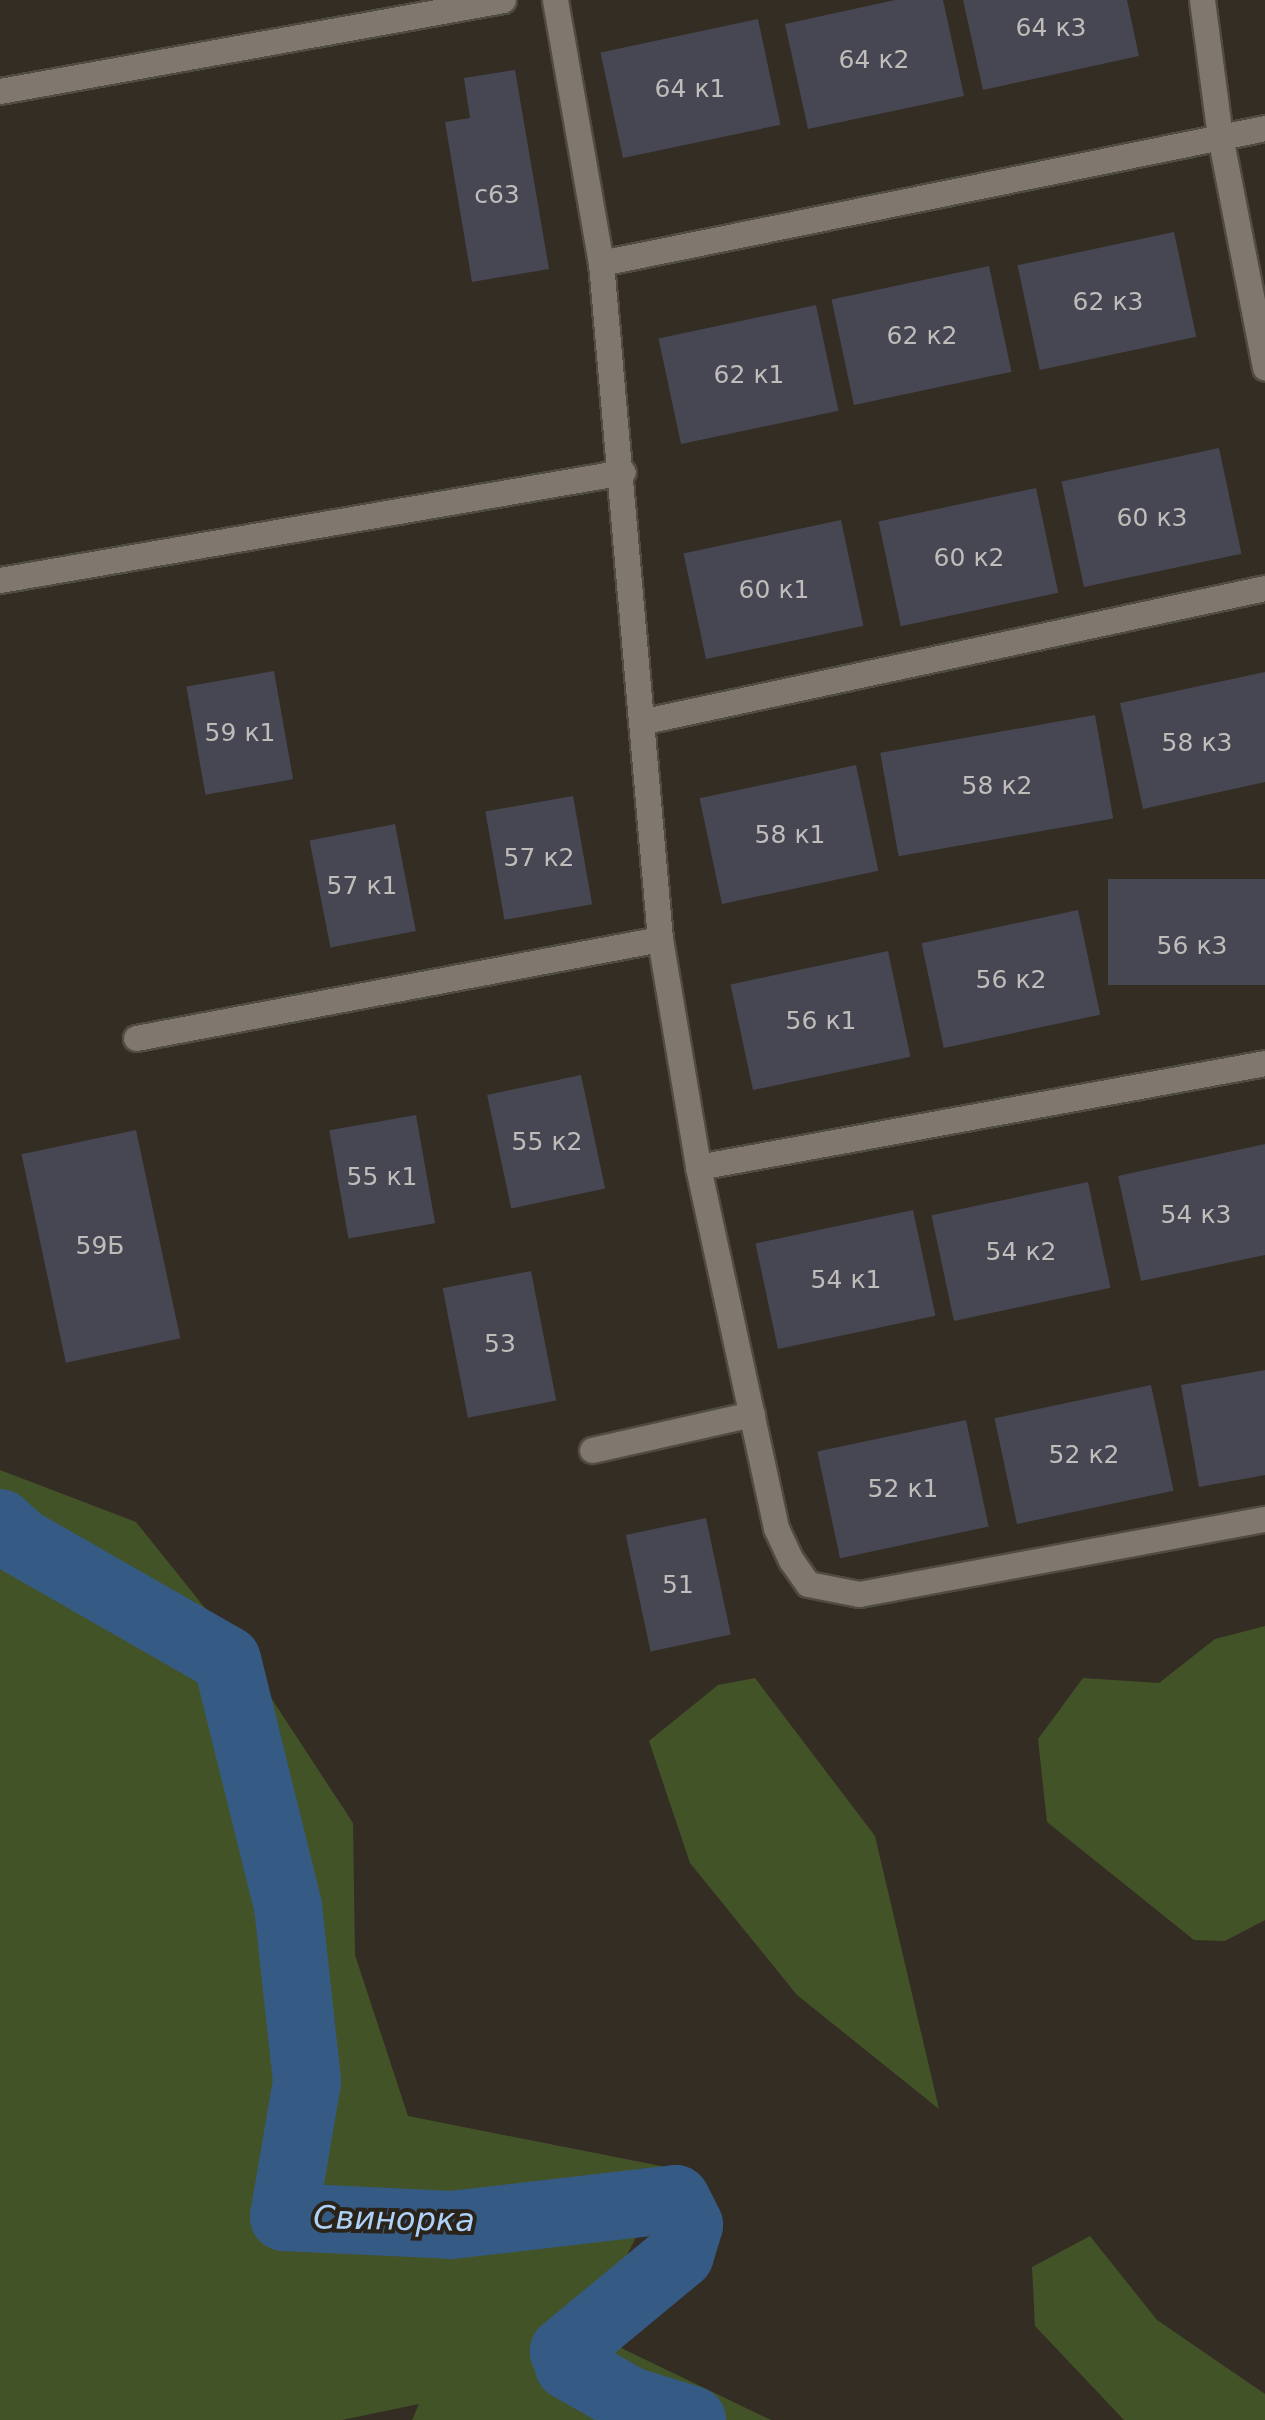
<!DOCTYPE html>
<html>
<head>
<meta charset="utf-8">
<style>
	body { margin:0 }
	#map { position:relative; width:1265px; height:2420px; overflow:hidden; background:#342d24; font-family:"DejaVu Sans",sans-serif }
	div>[style] { position:absolute }
	.green>* { inset:0; background:#435328 }
	.river>* { height:68px; margin:-34px; padding:0 34px; transform-origin:34px; border-radius:34px; background:#355b84 }
	.building>* { inset:0; background:#464752; transform-origin:0 0 }
	.roads { filter:drop-shadow(2px 0 #504b43) drop-shadow(-2px 0 #504b43) drop-shadow(0 2px #504b43) drop-shadow(0 -2px #504b43) }
	.street>* { height:25px; margin:-12.5px; padding:0 12.5px; transform-origin:12.5px; border-radius:12.5px; background:#80786e }
	span { translate:-50% -50%; white-space:nowrap; text-align:center; line-height:1.15; -webkit-text-stroke:8px #2a231a; paint-order:stroke }
	.number-label { font-size:25px; color:#bfbcba }
	.number-label span { -webkit-text-stroke-width:0 }
	.water-label { font-size:32px; color:#aed1f8; font-style:italic }
</style>
</head>
<body>
<div id="map">
	<div class="green">
		<div style="clip-path:polygon(0 1470px,136px 1522px,245px 1658px,353px 1823px,355px 1955px,408px 2116px,671px 2168px,588px 2332px,771px 2420px,412px 2420px,419px 2404px,342px 2420px,0 2420px)"></div>
		<div style="clip-path:polygon(1265px 1626px,1265px 1920px,1225px 1941px,1194px 1940px,1047px 1822px,1038px 1739px,1083px 1678px,1159px 1683px,1215px 1639px)"></div>
		<div style="clip-path:polygon(755px 1678px,875px 1836px,939px 2109px,797px 1995px,690px 1863px,649px 1741px,718px 1685px)"></div>
		<div style="clip-path:polygon(1090px 2236px,1157px 2320px,1265px 2394px,1265px 2420px,1124px 2420px,1035px 2326px,1032px 2267px)"></div>
	</div>
	<div class="river">
		<div style="left:0;top:1523px;width:28px;rotate:42deg"></div>
		<div style="left:21px;top:1542px;width:237px;rotate:29.8deg"></div>
		<div style="left:227px;top:1660px;width:253px;rotate:76.1deg"></div>
		<div style="left:288px;top:1906px;width:177px;rotate:83.8deg"></div>
		<div style="left:307px;top:2082px;width:137px;rotate:99.7deg"></div>
		<div style="left:284px;top:2217px;width:167px;rotate:2.7deg"></div>
		<div style="left:451px;top:2225px;width:226px;rotate:-6.6deg"></div>
		<div style="left:676px;top:2199px;width:29px;rotate:63deg"></div>
		<div style="left:689px;top:2225px;width:31px;rotate:107deg"></div>
		<div style="left:680px;top:2255px;width:151px;rotate:140.4deg"></div>
		<div style="left:564px;top:2351px;width:16px;rotate:72deg"></div>
		<div style="left:569px;top:2366px;width:70px;rotate:29.8deg"></div>
		<div style="left:630px;top:2401px;width:65px;rotate:17deg"></div>
	</div>
	<div class="building">
		<div style="clip-path:polygon(895px 0,943px 0,964px 96px,808px 129px,785px 24px)"></div>
		<div style="clip-path:polygon(963px 0,1127px 0,1139px 56px,983px 90px)"></div>
		<div style="left:758px;top:19px;width:108px;height:161px;rotate:78deg"></div>
		<div style="clip-path:polygon(515px 70px,549px 269px,472px 282px,445px 122px,470px 118px,464px 78px)"></div>
		<div style="left:1174px;top:232px;width:107px;height:160px;rotate:78deg"></div>
		<div style="left:989px;top:266px;width:108px;height:161px;rotate:78deg"></div>
		<div style="left:816px;top:305px;width:108px;height:161px;rotate:78deg"></div>
		<div style="left:1219px;top:448px;width:108px;height:161px;rotate:78deg"></div>
		<div style="left:1036px;top:488px;width:107px;height:161px;rotate:78deg"></div>
		<div style="left:841px;top:520px;width:108px;height:161px;rotate:78deg"></div>
		<div style="left:274px;top:671px;width:110px;height:89px;rotate:80deg"></div>
		<div style="clip-path:polygon(1265px 672px,1265px 782px,1143px 809px,1120px 703px)"></div>
		<div style="left:1095px;top:715px;width:105px;height:218px;rotate:80deg"></div>
		<div style="left:856px;top:765px;width:108px;height:160px;rotate:78deg"></div>
		<div style="left:573px;top:796px;width:110px;height:89px;rotate:80deg"></div>
		<div style="left:395px;top:824px;width:109px;height:87px;rotate:79deg"></div>
		<div style="left:1265px;top:879px;width:106px;height:157px;rotate:90deg"></div>
		<div style="left:1078px;top:910px;width:107px;height:160px;rotate:78deg"></div>
		<div style="left:888px;top:951px;width:108px;height:161px;rotate:78deg"></div>
		<div style="left:581px;top:1075px;width:116px;height:96px;rotate:78deg"></div>
		<div style="left:416px;top:1115px;width:110px;height:88px;rotate:80deg"></div>
		<div style="left:136px;top:1130px;width:213px;height:117px;rotate:78deg"></div>
		<div style="clip-path:polygon(1265px 1144px,1265px 1255px,1141px 1281px,1118px 1176px)"></div>
		<div style="left:1088px;top:1182px;width:108px;height:160px;rotate:78deg"></div>
		<div style="left:913px;top:1210px;width:108px;height:161px;rotate:78deg"></div>
		<div style="left:531px;top:1271px;width:132px;height:90px;rotate:79deg"></div>
		<div style="clip-path:polygon(1265px 1370px,1265px 1475px,1199px 1487px,1181px 1385px)"></div>
		<div style="left:1151px;top:1385px;width:108px;height:160px;rotate:78deg"></div>
		<div style="left:966px;top:1420px;width:109px;height:152px;rotate:78deg"></div>
		<div style="left:706px;top:1518px;width:119px;height:82px;rotate:78deg"></div>
	</div>
	<div class="roads">
		<div class="street">
			<div style="left:555px;top:0;width:267px;rotate:80.1deg"></div>
			<div style="left:601px;top:263px;width:679px;rotate:85.01deg"></div>
			<div style="left:660px;top:939px;width:231px;rotate:80.5deg"></div>
			<div style="left:698px;top:1167px;width:369px;rotate:77.8deg"></div>
			<div style="left:776px;top:1528px;width:35px;rotate:65deg"></div>
			<div style="left:791px;top:1560px;width:29px;rotate:55deg"></div>
			<div style="left:808px;top:1584px;width:52px;rotate:11.1deg"></div>
			<div style="left:859px;top:1594px;width:413px;rotate:-10.5deg"></div>
			<div style="left:1202px;top:0;width:137px;rotate:82.5deg"></div>
			<div style="left:1220px;top:136px;width:236px;rotate:79deg"></div>
			<div style="left:0;top:91px;width:511px;rotate:-10.25deg"></div>
			<div style="left:601px;top:263px;width:678px;rotate:-11.49deg"></div>
			<div style="left:0;top:580px;width:632px;rotate:-9.83deg"></div>
			<div style="left:645px;top:721px;width:634px;rotate:-12.11deg"></div>
			<div style="left:136px;top:1038px;width:533px;rotate:-10.7deg"></div>
			<div style="left:698px;top:1167px;width:576px;rotate:-10.39deg"></div>
			<div style="left:592px;top:1450px;width:164px;rotate:-12.7deg"></div>
		</div>
	</div>
	<div class="number-label">
		<span style="left:1051px;top:28px">64 к3</span>
		<span style="left:874px;top:60px">64 к2</span>
		<span style="left:690px;top:89px">64 к1</span>
		<span style="left:497px;top:195px">с63</span>
		<span style="left:1108px;top:302px">62 к3</span>
		<span style="left:922px;top:336px">62 к2</span>
		<span style="left:749px;top:375px">62 к1</span>
		<span style="left:1152px;top:518px">60 к3</span>
		<span style="left:969px;top:558px">60 к2</span>
		<span style="left:774px;top:590px">60 к1</span>
		<span style="left:240px;top:733px">59 к1</span>
		<span style="left:1197px;top:743px">58 к3</span>
		<span style="left:997px;top:786px">58 к2</span>
		<span style="left:790px;top:835px">58 к1</span>
		<span style="left:539px;top:858px">57 к2</span>
		<span style="left:362px;top:886px">57 к1</span>
		<span style="left:1192px;top:946px">56 к3</span>
		<span style="left:1011px;top:980px">56 к2</span>
		<span style="left:821px;top:1021px">56 к1</span>
		<span style="left:547px;top:1142px">55 к2</span>
		<span style="left:382px;top:1177px">55 к1</span>
		<span style="left:1196px;top:1215px">54 к3</span>
		<span style="left:100px;top:1246px">59Б</span>
		<span style="left:1021px;top:1252px">54 к2</span>
		<span style="left:846px;top:1280px">54 к1</span>
		<span style="left:500px;top:1344px">53</span>
		<span style="left:1084px;top:1455px">52 к2</span>
		<span style="left:903px;top:1489px">52 к1</span>
		<span style="left:678px;top:1585px">51</span>
	</div>
	<div class="water-label">
		<span style="left:394px;top:2219px;rotate:1deg">Свинорка</span>
	</div>
</div>
</body>
</html>
